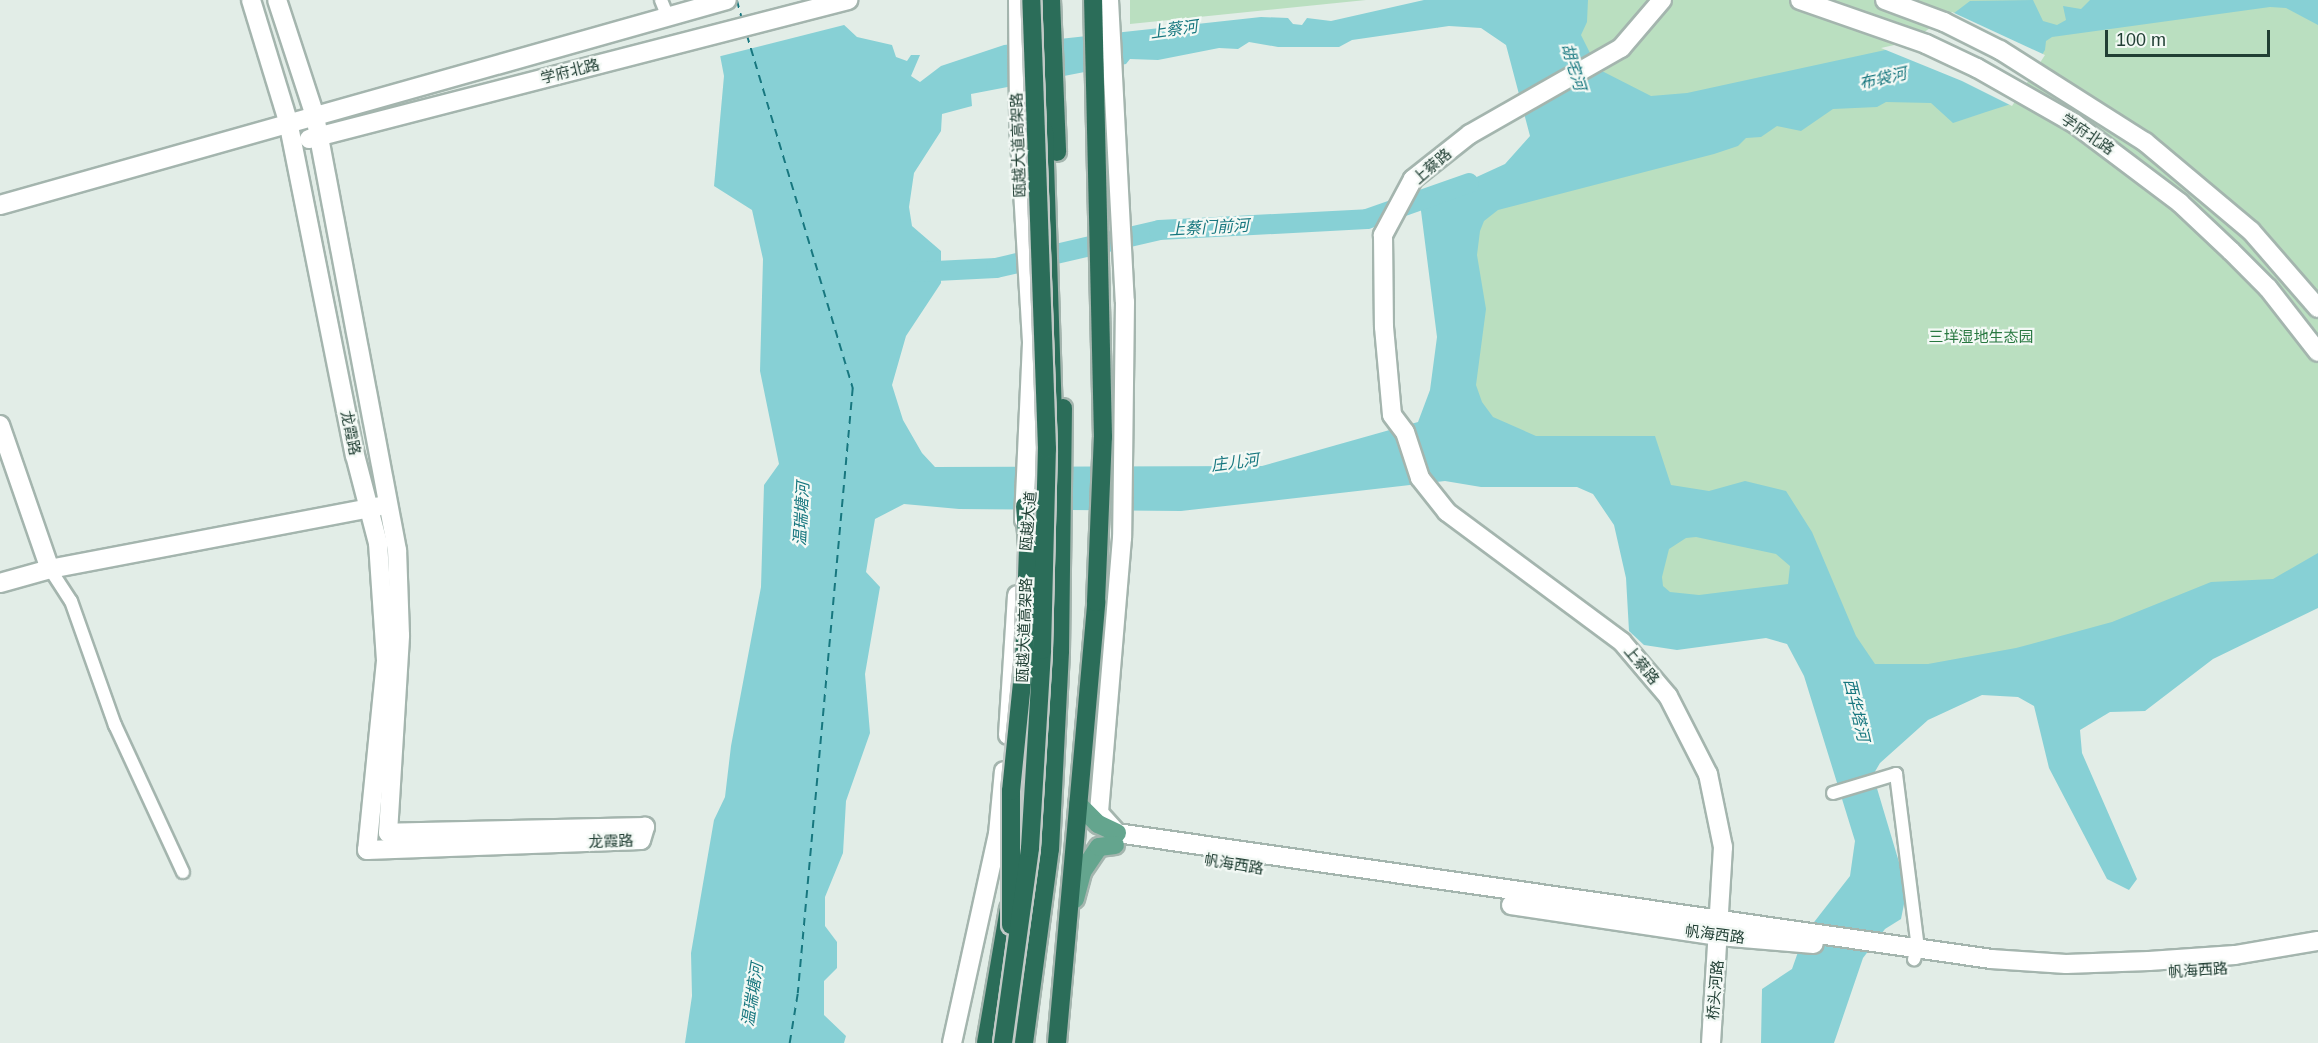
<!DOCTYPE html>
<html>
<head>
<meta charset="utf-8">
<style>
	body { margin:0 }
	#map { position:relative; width:2318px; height:1043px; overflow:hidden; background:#e2ede7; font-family:Helvetica,"Noto Sans SC",sans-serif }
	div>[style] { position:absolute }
	.green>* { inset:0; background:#badfc0 }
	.water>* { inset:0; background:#87d0d5 }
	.pier>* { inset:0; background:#e2ede7 }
	.river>* { height:20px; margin:-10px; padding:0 10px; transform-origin:10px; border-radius:10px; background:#87d0d5 }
	.ferry>* { height:1.5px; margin-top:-0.75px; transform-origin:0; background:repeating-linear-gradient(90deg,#17777f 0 8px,transparent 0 14px) }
	.roads { filter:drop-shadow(2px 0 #a4b5ae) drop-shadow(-2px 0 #a4b5ae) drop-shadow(0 2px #a4b5ae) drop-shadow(0 -2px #a4b5ae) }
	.street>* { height:12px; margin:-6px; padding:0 6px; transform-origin:6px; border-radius:6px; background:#fff }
	.secondary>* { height:18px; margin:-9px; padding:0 9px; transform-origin:9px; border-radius:9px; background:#fff }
	.primary>* { height:18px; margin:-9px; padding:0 9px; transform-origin:9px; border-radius:9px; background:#64a58e }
	.highway>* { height:18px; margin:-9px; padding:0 9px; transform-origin:9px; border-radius:9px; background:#2b6d59 }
	.bridges { filter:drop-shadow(2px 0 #c1c9c6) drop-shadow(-2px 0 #c1c9c6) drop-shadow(0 2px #c1c9c6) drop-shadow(0 -2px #c1c9c6) }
	.highway-bridge>* { height:18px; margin:-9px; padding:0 9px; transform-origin:9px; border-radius:9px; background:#2b6d59 }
	span { translate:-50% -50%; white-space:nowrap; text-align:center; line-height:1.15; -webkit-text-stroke:4.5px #f3f9f5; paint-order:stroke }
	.street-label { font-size:15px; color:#213f34 }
	.park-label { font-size:15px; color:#287840 }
	.water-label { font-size:16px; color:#17777f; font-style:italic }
	.scale { position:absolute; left:2105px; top:30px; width:165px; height:27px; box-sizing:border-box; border:3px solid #213f34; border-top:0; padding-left:8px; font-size:18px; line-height:21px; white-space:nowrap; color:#213f34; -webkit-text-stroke:4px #f3f9f5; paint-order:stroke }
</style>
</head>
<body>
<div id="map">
	<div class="green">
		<div style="clip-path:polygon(1130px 0,1366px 0,1130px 24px)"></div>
		<div style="clip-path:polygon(1433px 0,2318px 0,2318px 592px,1885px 711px,1808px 625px,1661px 614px,1605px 471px,1465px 468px,1438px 216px,1546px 171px,1536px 6px)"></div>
	</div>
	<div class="water">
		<div style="clip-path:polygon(evenodd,1424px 0,1588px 0,1587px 22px,1581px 35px,1598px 69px,1651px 96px,1687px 93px,1913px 44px,1970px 1px,2033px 0,2043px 21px,2057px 25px,2066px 20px,2063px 6px,2081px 9px,2090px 0,2318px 0,2318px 25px,2286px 8px,2270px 7px,2052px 37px,2046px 41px,2045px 50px,2011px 104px,1986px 112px,1953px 123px,1931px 103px,1886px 102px,1877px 107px,1833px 109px,1801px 131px,1777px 126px,1761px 137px,1746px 138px,1738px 146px,1714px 154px,1498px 210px,1484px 221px,1480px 231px,1477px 255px,1486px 309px,1476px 385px,1482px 402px,1493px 417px,1536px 436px,1655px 436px,1671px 485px,1709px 491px,1745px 481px,1786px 491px,1812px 532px,1856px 636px,1875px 664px,1928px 664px,2016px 648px,2112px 622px,2211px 582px,2273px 579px,2318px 553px,2318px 608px,2213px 659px,2145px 711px,2110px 712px,2080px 730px,2082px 753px,2137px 879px,2129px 890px,2107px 879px,2049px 768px,2034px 706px,2018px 697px,1982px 695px,1928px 720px,1880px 763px,1873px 775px,1907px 889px,1901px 919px,1885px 929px,1863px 958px,1834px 1043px,1761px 1043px,1762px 989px,1792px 969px,1804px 935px,1850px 876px,1855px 841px,1804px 676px,1787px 644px,1766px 638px,1677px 650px,1644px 645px,1629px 631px,1626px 578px,1614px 525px,1593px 494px,1577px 487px,1481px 487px,1445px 481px,1181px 511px,959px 509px,904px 504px,875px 519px,866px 572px,880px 587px,865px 674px,870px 733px,846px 801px,843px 853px,825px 897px,825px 926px,837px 942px,837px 968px,824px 981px,824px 1015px,846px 1036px,844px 1043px,685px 1043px,692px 996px,691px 953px,714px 820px,725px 797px,731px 746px,761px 587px,764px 485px,779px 464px,760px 371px,763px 259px,752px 210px,714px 186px,724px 76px,711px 8px,842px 23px,857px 37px,892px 45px,896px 57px,907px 61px,911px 55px,920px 55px,911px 76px,920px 82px,941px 66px,1004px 45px,1261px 17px,1288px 18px,1293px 24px,1302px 25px,1307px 18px,1331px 21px,1424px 0,1449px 26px,1481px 28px,1506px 45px,1530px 136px,1505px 164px,1420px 203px,1437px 337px,1430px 390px,1418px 422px,1262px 466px,935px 467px,922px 453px,903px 420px,892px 385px,906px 336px,941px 283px,941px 251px,912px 226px,909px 207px,914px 173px,941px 131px,942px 114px,972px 106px,971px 94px,1126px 64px,1130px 59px,1158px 60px,1219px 48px,1238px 49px,1249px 42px,1278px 47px,1339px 47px,1352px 40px,1449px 26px,1424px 0,1696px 537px,1776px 554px,1790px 566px,1788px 584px,1699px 595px,1670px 592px,1663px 586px,1662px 577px,1669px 549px,1686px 538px,1696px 537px)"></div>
	</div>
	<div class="pier">
		<div style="clip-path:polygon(709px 0,839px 0,848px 24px,717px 57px)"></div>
		<div style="clip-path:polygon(1952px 12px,2045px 55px,2012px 106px,1962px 81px,1881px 48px,1912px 41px)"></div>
	</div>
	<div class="river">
		<div style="left:916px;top:272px;width:80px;rotate:-2.9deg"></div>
		<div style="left:996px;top:268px;width:167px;rotate:-13.1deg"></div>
		<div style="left:1159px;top:230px;width:208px;rotate:-3deg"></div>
		<div style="left:1367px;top:219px;width:108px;rotate:-19.4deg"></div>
	</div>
	<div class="ferry">
		<div style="left:737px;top:0;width:20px;rotate:75deg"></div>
		<div style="left:747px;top:35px;width:369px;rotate:73.3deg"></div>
		<div style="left:853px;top:388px;width:608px;rotate:95.19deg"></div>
		<div style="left:798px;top:994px;width:50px;rotate:99.3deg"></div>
	</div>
	<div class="roads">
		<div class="street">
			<div style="left:661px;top:0;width:18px;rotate:68deg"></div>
			<div style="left:50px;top:569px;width:38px;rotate:57deg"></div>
			<div style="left:71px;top:601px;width:132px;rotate:70.5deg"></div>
			<div style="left:115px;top:725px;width:162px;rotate:65.2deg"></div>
			<div style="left:1833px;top:793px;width:66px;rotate:-16.8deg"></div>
			<div style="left:1896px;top:774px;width:174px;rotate:82.8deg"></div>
			<div style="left:1918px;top:947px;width:13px;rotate:108deg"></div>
		</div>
		<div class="secondary">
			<div style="left:251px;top:0;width:127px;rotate:73deg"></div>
			<div style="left:288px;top:121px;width:341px;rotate:78.7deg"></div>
			<div style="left:355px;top:455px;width:91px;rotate:75.4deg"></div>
			<div style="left:378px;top:543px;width:118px;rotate:86.1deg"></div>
			<div style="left:386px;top:661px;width:190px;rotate:95.7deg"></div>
			<div style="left:367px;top:850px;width:274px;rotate:-2.1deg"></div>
			<div style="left:641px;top:840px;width:14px;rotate:-73deg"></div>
			<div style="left:645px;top:827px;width:257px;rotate:178.7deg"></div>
			<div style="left:388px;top:833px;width:198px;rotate:-86.5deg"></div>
			<div style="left:400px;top:635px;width:85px;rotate:-92deg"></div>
			<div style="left:397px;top:550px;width:442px;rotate:-100.7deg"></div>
			<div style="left:315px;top:116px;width:122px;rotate:-108.1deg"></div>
			<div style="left:1018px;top:0;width:123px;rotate:89.5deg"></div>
			<div style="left:1019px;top:123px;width:220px;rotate:86.6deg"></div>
			<div style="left:1032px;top:343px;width:177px;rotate:92.6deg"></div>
			<div style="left:1109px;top:0;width:302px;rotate:87deg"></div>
			<div style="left:1125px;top:302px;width:236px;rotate:90.7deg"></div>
			<div style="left:1122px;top:538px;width:276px;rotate:94.8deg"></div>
			<div style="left:1099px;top:813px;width:27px;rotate:48deg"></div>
			<div style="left:1117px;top:833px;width:883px;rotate:8.2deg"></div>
			<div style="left:1991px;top:959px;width:75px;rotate:3.8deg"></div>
			<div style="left:2066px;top:964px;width:83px;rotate:-2.1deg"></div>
			<div style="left:2149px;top:961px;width:86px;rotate:-4deg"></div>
			<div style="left:2235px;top:955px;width:84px;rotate:-9.6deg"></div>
			<div style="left:1662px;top:0;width:63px;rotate:130.5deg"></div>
			<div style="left:1621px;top:48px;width:174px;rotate:150.3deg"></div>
			<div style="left:1470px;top:134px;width:73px;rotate:141.7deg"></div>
			<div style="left:1413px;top:179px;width:64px;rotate:118.2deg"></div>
			<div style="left:1383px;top:235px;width:92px;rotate:89.4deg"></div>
			<div style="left:1384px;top:327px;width:88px;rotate:84.8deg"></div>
			<div style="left:1392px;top:415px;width:21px;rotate:53deg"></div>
			<div style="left:1405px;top:432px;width:48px;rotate:71.9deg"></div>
			<div style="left:1420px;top:478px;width:43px;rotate:51.5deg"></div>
			<div style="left:1447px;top:512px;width:218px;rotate:36.6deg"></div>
			<div style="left:1622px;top:642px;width:71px;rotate:49.6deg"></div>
			<div style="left:1668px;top:696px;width:88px;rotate:62.9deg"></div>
			<div style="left:1708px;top:774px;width:75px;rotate:78.4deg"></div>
			<div style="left:1723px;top:847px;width:196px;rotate:93.5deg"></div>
			<div style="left:1800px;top:0;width:133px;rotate:19.2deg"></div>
			<div style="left:1926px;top:44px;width:56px;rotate:25.2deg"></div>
			<div style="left:1977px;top:68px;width:112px;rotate:29.6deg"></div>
			<div style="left:2074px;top:123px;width:133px;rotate:37deg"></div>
			<div style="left:2180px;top:203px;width:70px;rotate:43.3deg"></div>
			<div style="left:2231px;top:251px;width:52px;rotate:45deg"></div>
			<div style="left:2268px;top:288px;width:81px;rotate:52deg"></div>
			<div style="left:1885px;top:0;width:63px;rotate:20.4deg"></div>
			<div style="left:1944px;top:22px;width:63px;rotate:26.6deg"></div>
			<div style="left:2000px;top:50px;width:172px;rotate:32.4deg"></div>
			<div style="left:2145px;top:142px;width:138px;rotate:40deg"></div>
			<div style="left:2251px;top:231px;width:102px;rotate:49deg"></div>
			<div style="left:309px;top:139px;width:557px;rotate:-14.46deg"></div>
			<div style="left:0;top:205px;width:755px;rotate:-15.75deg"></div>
			<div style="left:0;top:425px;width:152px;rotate:70.9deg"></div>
			<div style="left:0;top:583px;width:52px;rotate:-15.6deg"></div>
			<div style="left:50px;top:569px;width:335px;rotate:-10.8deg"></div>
			<div style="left:1008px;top:735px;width:140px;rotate:-86.3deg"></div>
			<div style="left:1511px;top:905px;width:210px;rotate:8.5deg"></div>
			<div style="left:1719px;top:936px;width:95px;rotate:4.8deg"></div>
			<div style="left:952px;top:1043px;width:214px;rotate:-77.6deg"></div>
			<div style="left:998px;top:834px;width:63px;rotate:-84.6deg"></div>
		</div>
		<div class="primary">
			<div style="left:1078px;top:804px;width:28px;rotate:45deg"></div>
			<div style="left:1098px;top:824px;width:21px;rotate:25deg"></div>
			<div style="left:1075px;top:899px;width:28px;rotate:-75deg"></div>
			<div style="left:1082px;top:872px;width:30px;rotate:-56deg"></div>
			<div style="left:1099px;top:847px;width:16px;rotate:-7deg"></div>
		</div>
		<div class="highway">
			<div style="left:1051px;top:0;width:152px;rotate:87.7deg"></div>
			<div style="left:1044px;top:131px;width:293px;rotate:88.2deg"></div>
			<div style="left:1025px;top:506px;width:41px;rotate:85.8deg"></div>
			<div style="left:1017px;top:846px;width:81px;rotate:-83.6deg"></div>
			<div style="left:986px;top:1043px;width:136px;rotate:-80.3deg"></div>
			<div style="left:1024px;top:1043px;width:196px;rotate:-82.4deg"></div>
			<div style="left:1050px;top:849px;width:198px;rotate:-87.1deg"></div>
			<div style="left:1060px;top:651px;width:243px;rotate:-89.3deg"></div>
			<div style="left:1057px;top:1043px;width:443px;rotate:-84.9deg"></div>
			<div style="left:1096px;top:602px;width:165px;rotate:-87.6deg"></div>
			<div style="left:1103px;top:437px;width:437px;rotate:-91.3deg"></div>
		</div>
	</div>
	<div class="bridges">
		<div class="highway-bridge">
			<div style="left:1011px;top:925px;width:134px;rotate:-90deg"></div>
			<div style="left:1011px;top:791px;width:129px;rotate:-84.2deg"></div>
			<div style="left:1024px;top:663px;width:116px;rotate:-88deg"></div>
			<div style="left:1003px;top:1043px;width:197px;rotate:-82.1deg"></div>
			<div style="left:1030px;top:848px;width:198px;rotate:-86.5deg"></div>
			<div style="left:1042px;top:650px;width:201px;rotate:-88.6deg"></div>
			<div style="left:1047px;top:449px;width:449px;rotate:-92deg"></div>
		</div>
	</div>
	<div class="street-label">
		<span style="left:570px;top:71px;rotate:-14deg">学府北路</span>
		<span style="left:2088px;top:134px;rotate:34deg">学府北路</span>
		<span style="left:1018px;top:145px;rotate:-92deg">瓯越大道高架路</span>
		<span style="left:1432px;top:166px;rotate:-41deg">上蔡路</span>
		<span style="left:351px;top:433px;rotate:78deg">龙霞路</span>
		<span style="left:1028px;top:521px;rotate:-85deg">瓯越大道</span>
		<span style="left:1024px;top:630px;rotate:-88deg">瓯越大道高架路</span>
		<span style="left:1642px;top:665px;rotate:50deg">上蔡路</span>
		<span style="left:611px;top:841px;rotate:-2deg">龙霞路</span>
		<span style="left:1234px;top:864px;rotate:9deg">帆海西路</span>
		<span style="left:1715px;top:934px;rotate:7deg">帆海西路</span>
		<span style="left:2198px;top:970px;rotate:-4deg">帆海西路</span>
		<span style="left:1715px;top:990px;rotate:-85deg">桥头河路</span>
	</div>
	<div class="park-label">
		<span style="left:1981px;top:337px">三垟湿地生态园</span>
	</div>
	<div class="water-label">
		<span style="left:1174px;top:30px;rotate:-8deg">上蔡河</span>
		<span style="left:1573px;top:67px;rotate:73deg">胡宅河</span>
		<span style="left:1883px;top:79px;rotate:-13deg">布袋河</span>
		<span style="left:1209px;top:228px;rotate:-3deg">上蔡门前河</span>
		<span style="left:1235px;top:463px;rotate:-7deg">庄儿河</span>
		<span style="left:802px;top:514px;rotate:-87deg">温瑞塘河</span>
		<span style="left:1856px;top:710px;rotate:77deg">西华塔河</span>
		<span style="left:753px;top:995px;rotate:-81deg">温瑞塘河</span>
	</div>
	<div class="scale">100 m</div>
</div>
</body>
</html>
